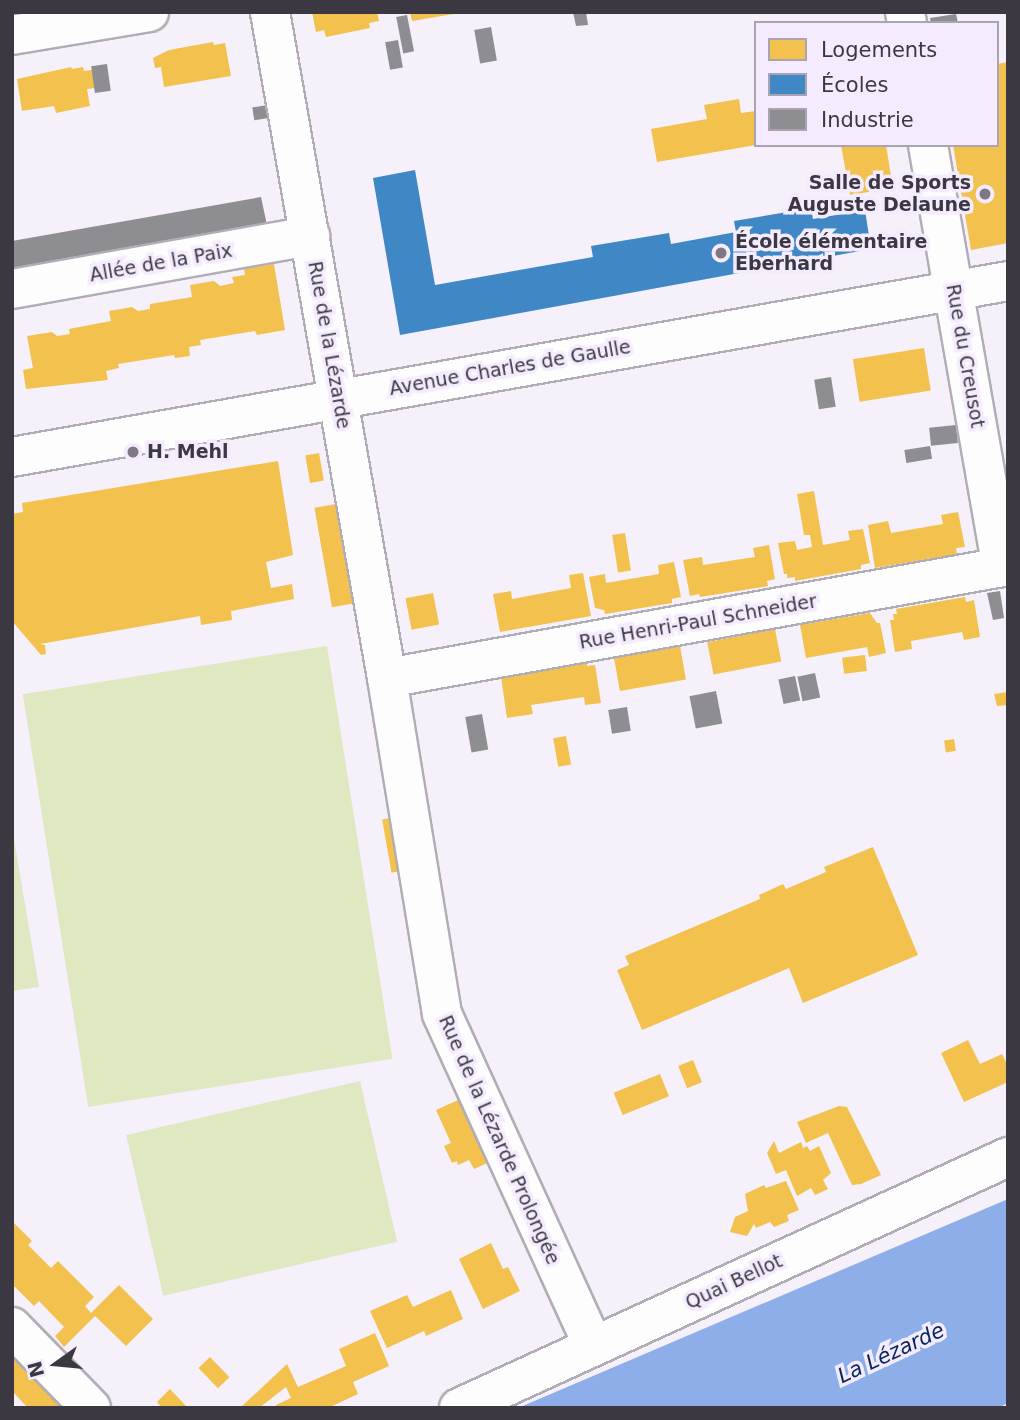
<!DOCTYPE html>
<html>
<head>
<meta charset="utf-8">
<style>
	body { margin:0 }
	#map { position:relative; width:1020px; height:1420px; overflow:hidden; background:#f5f0fa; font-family:"DejaVu Sans",sans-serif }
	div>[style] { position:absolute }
	.green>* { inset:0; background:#e0e8c2; transform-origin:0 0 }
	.water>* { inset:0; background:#8daee8 }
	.homes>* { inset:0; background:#f2c14e; transform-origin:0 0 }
	.schools>* { inset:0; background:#3f88c5 }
	.industry>* { inset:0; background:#8d8d92; transform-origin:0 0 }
	.roads { filter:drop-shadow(2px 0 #b1adb6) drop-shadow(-2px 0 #b1adb6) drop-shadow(0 2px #b1adb6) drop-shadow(0 -2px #b1adb6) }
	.minor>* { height:38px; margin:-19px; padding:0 19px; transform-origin:19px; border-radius:19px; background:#fefdfe }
	.dots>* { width:19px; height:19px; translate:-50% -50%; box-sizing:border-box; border:4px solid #f4ecfe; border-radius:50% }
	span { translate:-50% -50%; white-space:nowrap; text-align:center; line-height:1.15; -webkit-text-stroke:7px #f4ecfe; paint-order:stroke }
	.poi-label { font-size:19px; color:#3c3841; font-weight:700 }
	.right { translate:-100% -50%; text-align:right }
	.left { translate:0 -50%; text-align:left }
	.street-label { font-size:19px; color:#3c3841 }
	.water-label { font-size:21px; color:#082758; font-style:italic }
	.frame { position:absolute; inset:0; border:14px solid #3c3841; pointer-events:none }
	.legend { position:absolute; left:754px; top:21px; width:245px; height:126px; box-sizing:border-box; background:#f4ecfe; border:2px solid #aaa4b2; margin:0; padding:9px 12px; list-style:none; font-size:21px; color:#3c3841 }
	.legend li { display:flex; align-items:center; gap:14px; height:35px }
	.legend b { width:35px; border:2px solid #aaa4b2 }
	.north { position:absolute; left:21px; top:1329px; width:70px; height:70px; -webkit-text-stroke:5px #f4ecfe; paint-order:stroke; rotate:255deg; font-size:19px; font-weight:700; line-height:28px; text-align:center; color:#3c3841 }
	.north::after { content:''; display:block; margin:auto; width:24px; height:32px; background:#3c3841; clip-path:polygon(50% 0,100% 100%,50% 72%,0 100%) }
</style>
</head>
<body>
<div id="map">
	<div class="green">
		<div style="left:327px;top:646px;width:418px;height:308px;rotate:81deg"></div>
		<div style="clip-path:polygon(12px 827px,39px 987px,12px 991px)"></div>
		<div style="left:360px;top:1081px;width:165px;height:240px;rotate:77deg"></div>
	</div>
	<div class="water">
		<div style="clip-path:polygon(1008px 1199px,1008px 1403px,998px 1408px,518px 1408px)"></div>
	</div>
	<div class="homes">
		<div style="clip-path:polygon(312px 12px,377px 12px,379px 21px,369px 23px,370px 28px,326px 37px,324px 30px,316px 32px)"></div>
		<div style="clip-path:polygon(410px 12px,454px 12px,454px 14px,412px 21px)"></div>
		<div style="clip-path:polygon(213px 42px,214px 45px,225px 43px,231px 76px,164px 87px,161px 67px,155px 68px,153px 58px,169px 50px)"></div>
		<div style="clip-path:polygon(1008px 62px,1008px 243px,971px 250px,953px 145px,997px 145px,997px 64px)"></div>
		<div style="clip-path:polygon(71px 67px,72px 69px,83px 67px,84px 71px,92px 70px,95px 88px,87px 89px,90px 106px,56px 113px,54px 106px,22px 111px,17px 79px)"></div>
		<div style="clip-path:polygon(739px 99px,741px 113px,756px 111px,756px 145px,657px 162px,651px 129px,707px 119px,704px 105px)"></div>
		<div style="clip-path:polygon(841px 145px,886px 145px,893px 188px,850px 195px)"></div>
		<div style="clip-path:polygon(274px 264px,285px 330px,257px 335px,255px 331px,200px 340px,201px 345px,189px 347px,190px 356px,175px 358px,174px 355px,118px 364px,119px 368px,106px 371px,108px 380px,26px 389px,23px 370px,33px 368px,27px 336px,52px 332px,57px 336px,70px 334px,69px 329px,111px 321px,109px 311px,132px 307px,138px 311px,150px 309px,150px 304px,192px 297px,190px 285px,214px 281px,220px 286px,234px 283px,232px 277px,245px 275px,244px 269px)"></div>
		<div style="left:924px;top:348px;width:43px;height:72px;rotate:81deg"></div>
		<div style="left:319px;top:453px;width:28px;height:14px;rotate:80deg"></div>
		<div style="clip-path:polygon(278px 461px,293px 555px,266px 562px,271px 588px,292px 584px,294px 599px,231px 611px,232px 620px,201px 625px,200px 616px,40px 644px,45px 645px,46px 654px,41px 655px,12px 621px,12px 514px,23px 512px,22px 503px)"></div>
		<div style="clip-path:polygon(814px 491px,823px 545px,850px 540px,848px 531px,863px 529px,870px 563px,861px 565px,861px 569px,795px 581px,795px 577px,787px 578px,787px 574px,784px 574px,778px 543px,795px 541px,797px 550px,812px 547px,810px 535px,804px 535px,797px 494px)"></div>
		<div style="left:342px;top:503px;width:101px;height:28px;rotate:80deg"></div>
		<div style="clip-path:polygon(958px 512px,965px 547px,956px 548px,957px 554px,875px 568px,868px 525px,888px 521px,891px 533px,943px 524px,941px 515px)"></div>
		<div style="left:625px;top:533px;width:38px;height:13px;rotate:81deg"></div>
		<div style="clip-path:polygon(769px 545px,775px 579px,767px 581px,768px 586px,700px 597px,699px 594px,690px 596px,683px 560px,702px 557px,703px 565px,755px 557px,753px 548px)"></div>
		<div style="clip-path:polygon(674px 562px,681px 597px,672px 599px,672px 603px,605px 614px,604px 610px,595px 608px,589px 577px,605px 574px,606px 583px,659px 574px,658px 565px)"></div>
		<div style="clip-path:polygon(583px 573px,591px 616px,500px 632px,493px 594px,511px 591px,512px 599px,571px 588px,569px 575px)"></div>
		<div style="left:433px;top:593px;width:32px;height:28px;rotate:79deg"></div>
		<div style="clip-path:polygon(965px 597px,966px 602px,974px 600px,980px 637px,964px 640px,962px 632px,911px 641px,912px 649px,895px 652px,890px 620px,894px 620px,893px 614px,897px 614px,896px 609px)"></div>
		<div style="clip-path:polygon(870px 613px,877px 623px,880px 623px,886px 653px,869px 657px,867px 647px,806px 658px,800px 625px)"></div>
		<div style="left:775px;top:629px;width:33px;height:69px;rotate:79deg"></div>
		<div style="left:680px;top:646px;width:34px;height:67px;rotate:80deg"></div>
		<div style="left:865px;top:655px;width:16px;height:23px;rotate:83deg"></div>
		<div style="clip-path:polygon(587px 663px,587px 666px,595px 665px,601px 703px,585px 705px,584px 697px,531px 705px,533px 714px,507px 718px,501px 677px)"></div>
		<div style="clip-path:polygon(1008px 692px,1008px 705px,997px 706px,994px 694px)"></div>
		<div style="left:566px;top:736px;width:29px;height:13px;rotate:80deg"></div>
		<div style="left:954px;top:739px;width:12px;height:10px;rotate:81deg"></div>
		<div style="left:391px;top:818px;width:54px;height:9px;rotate:80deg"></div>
		<div style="clip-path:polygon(873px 847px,918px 955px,803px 1003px,789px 968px,642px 1030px,617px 970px,629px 965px,625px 956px,760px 899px,759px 895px,783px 884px,786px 889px,826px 872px,824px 867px)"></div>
		<div style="clip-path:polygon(968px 1040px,980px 1064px,1002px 1054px,1008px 1066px,1008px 1082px,964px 1102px,941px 1053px)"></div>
		<div style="left:693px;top:1060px;width:24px;height:16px;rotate:68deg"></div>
		<div style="left:660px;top:1074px;width:24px;height:50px;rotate:68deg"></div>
		<div style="clip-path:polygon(467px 1096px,496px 1159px,474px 1169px,469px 1160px,458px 1165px,457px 1161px,452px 1163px,444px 1146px,451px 1143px,436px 1110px)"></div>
		<div style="clip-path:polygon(839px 1106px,847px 1107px,881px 1175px,861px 1184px,852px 1185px,828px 1133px,806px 1143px,797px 1122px)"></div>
		<div style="clip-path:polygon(774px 1141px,779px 1153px,801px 1142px,803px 1148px,807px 1146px,810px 1151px,819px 1146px,831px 1173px,823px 1180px,828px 1189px,815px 1195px,811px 1188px,797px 1196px,786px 1170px,776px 1174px,767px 1153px)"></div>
		<div style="clip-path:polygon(786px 1181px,799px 1210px,787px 1215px,789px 1221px,774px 1227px,770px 1222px,756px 1228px,754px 1224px,747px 1236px,730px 1232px,735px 1217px,748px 1211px,745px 1194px,764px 1185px,766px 1188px)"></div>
		<div style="clip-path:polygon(12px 1221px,32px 1241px,28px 1245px,51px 1268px,58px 1261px,94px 1297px,85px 1306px,91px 1313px,119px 1285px,153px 1319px,126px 1346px,95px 1316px,64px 1347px,55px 1336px,64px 1327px,39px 1301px,34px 1306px,12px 1284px)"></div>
		<div style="clip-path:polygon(491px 1243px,503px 1269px,508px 1267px,520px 1291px,483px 1309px,459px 1259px)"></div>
		<div style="clip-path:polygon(451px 1290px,463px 1319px,426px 1336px,424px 1331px,387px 1348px,370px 1311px,407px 1295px,413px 1307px)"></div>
		<div style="clip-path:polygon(375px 1333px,389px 1366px,353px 1382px,358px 1394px,328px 1408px,276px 1408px,276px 1405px,291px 1398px,286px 1387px,259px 1408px,240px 1408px,287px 1364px,298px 1387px,346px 1366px,339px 1349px)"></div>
		<div style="clip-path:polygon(12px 1348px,76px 1408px,28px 1408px,12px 1391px)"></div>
		<div style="left:210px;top:1357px;width:28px;height:16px;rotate:46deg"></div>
		<div style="clip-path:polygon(170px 1389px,188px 1408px,162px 1408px,157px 1402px)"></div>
	</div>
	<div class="schools">
		<div style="clip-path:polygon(415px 170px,435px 285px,593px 257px,591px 246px,669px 233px,671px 244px,736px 232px,734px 221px,811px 208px,813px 219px,865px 210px,871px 249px,400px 335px,373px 178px)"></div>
	</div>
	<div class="industry">
		<div style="clip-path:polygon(573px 12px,586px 12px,588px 25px,576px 26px)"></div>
		<div style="clip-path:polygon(956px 14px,958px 23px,931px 23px,930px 18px)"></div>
		<div style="left:407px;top:15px;width:37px;height:11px;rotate:79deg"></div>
		<div style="left:491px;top:27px;width:34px;height:17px;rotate:80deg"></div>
		<div style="left:398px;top:40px;width:28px;height:13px;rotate:80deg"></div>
		<div style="left:107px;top:64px;width:27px;height:16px;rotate:82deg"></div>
		<div style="left:274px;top:104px;width:13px;height:22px;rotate:81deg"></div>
		<div style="clip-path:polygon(261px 197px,268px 230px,12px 271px,12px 241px)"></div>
		<div style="left:831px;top:377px;width:30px;height:17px;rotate:81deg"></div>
		<div style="left:956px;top:425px;width:18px;height:27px;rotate:84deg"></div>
		<div style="left:930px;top:446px;width:13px;height:26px;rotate:81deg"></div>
		<div style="clip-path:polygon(1000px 591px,1004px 618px,993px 620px,987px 593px)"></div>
		<div style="left:815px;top:673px;width:25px;height:18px;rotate:78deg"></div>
		<div style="left:795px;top:676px;width:25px;height:17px;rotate:78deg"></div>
		<div style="left:716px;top:691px;width:33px;height:27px;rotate:79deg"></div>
		<div style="left:627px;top:707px;width:24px;height:19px;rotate:81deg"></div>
		<div style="left:482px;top:714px;width:36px;height:17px;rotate:80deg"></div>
	</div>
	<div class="roads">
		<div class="minor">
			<div style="left:270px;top:12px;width:676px;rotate:80.04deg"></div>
			<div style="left:387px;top:678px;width:340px;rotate:80.7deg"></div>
			<div style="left:442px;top:1014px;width:365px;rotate:65.5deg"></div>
			<div style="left:905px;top:12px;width:11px;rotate:80deg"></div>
			<div style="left:12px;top:35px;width:139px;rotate:-9.5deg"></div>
			<div style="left:928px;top:145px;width:428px;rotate:80.1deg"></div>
			<div style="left:12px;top:289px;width:303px;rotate:-10.1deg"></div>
			<div style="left:12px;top:457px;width:1011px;rotate:-10.02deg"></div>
			<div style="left:387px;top:678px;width:631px;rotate:-10.22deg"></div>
			<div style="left:12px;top:1327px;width:113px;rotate:45.7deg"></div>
			<div style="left:459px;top:1408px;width:604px;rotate:-24.57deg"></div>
		</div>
	</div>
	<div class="dots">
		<div style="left:985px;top:194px;background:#7d7882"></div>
		<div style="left:721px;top:253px;background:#7d7882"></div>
		<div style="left:133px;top:452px;background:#7d7882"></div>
	</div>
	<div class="poi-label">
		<span class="right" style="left:971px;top:194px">Salle de Sports<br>Auguste Delaune</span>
		<span class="left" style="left:735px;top:253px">École élémentaire<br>Eberhard</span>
		<span class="left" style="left:147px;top:452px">H. Mehl</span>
	</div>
	<div class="street-label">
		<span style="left:161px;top:263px;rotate:-10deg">Allée de la Paix</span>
		<span style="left:329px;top:345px;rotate:80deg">Rue de la Lézarde</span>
		<span style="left:965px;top:356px;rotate:80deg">Rue du Creusot</span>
		<span style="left:510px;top:368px;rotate:-10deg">Avenue Charles de Gaulle</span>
		<span style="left:698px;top:622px;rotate:-10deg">Rue Henri-Paul Schneider</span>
		<span style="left:499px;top:1140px;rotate:66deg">Rue de la Lézarde Prolongée</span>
		<span style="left:734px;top:1282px;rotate:-25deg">Quai Bellot</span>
	</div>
	<div class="water-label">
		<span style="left:891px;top:1353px;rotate:-25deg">La Lézarde</span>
	</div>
	<div class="frame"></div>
	<ul class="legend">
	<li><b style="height:19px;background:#f2c14e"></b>Logements</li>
	<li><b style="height:19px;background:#3f88c5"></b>Écoles</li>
	<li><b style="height:19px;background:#8d8d92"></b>Industrie</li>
	</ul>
	<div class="north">N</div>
</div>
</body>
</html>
